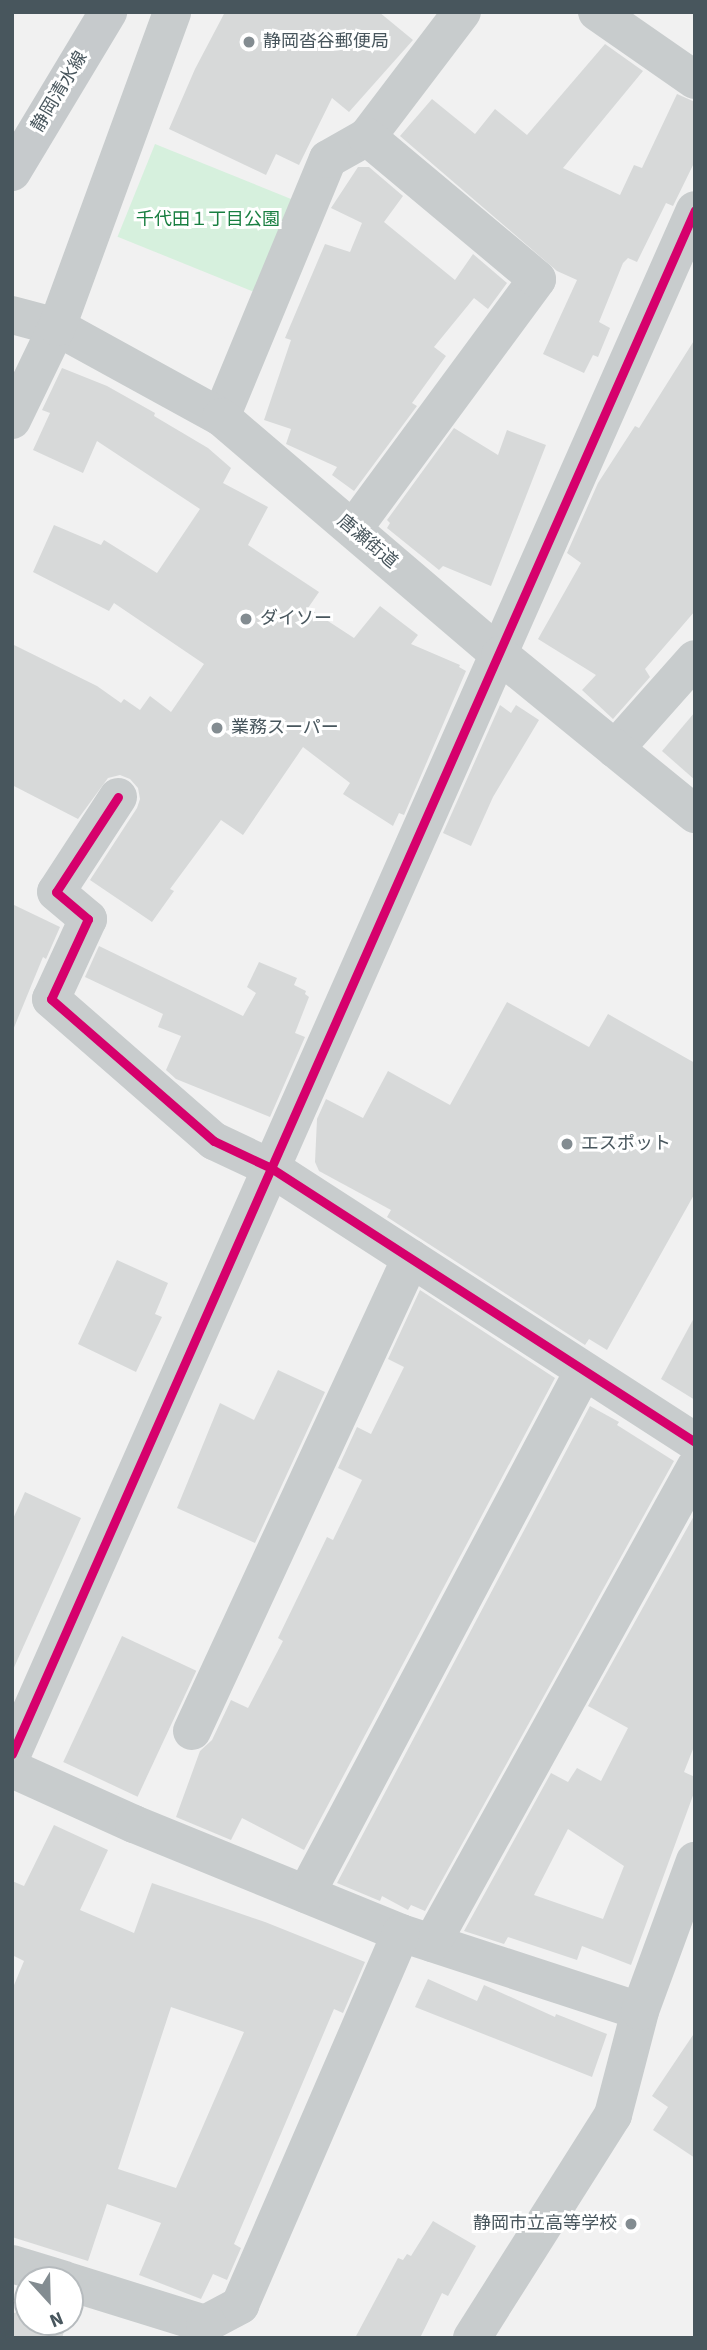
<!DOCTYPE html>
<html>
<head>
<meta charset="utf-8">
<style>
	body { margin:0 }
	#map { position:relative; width:707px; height:2350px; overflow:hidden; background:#f1f1f1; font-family:"Source Sans 3","Noto Sans JP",sans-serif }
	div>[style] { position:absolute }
	.green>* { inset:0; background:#d6f0dd; transform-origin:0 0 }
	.building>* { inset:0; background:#d7d9d9; transform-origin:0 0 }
	.minor>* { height:38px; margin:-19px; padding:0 19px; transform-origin:19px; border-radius:19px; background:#c8cccd }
	.tertiary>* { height:38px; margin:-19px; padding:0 19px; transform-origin:19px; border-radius:19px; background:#c8cccd }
	.primary>* { height:38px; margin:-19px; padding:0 19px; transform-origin:19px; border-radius:19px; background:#c6cacc }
	.cycleway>* { height:9px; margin:-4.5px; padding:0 4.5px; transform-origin:4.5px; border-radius:4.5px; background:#d6006c }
	.dots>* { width:19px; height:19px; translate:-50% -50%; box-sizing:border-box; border:4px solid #fff; border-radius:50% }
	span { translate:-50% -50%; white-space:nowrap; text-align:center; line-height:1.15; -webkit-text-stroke:6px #fff; paint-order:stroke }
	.poi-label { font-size:18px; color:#48565d }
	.left { translate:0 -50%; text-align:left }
	.right { translate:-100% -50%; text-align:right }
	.street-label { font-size:18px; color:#48565d }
	.park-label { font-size:18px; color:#197f41 }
	.frame { position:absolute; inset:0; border:14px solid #48565d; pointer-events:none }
	.north { position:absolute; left:14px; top:2266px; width:70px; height:70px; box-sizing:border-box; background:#fff; border:2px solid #b6bbbe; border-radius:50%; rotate:158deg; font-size:19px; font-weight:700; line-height:28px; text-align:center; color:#48565d }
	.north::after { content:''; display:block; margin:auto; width:24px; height:32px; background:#838c91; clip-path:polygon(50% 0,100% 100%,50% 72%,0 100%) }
</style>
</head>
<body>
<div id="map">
	<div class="green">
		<div style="left:155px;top:144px;width:156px;height:100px;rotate:22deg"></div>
	</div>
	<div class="building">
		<div style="clip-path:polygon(225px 12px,379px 12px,413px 40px,349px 112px,332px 98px,299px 165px,276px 154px,266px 175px,169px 129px,195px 69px)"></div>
		<div style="clip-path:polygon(605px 44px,643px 71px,563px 168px,620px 195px,634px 165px,642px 168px,677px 94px,695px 102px,695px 161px,673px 206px,666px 203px,637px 262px,628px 258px,623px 263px,599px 322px,610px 328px,598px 357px,593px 355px,584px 373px,543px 354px,577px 280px,557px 271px,400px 136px,432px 99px,475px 134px,495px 109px,527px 135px)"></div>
		<div style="clip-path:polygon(358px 167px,369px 167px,403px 196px,384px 222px,455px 280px,473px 254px,507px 283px,488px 309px,474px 298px,434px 347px,446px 356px,412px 403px,417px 406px,354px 491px,332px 475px,337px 467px,286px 444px,291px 429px,264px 420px,291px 340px,285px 338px,325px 244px,350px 252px,362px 223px,331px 208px)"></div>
		<div style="clip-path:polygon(695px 339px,695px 611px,645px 669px,650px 677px,613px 719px,582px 690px,596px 675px,538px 639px,581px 563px,567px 553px,598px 483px,635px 426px,639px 428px)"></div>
		<div style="clip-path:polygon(62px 368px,107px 386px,155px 413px,154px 416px,208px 448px,231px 468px,223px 483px,268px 507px,248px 545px,319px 592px,308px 608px,354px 638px,380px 606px,418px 635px,411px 644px,460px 665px,459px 667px,466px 671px,404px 815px,399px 813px,393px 826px,343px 794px,350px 783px,303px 747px,243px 835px,221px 820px,170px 889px,174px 891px,152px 922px,90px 880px,137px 808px,140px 799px,138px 788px,130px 779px,120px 775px,108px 778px,78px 819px,12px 785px,12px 644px,97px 686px,121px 703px,124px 699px,140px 710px,150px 696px,171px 712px,204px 664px,114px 603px,109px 611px,33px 572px,54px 525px,101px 545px,104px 540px,157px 573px,200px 509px,97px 441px,83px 473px,33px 450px,50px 413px,42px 410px)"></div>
		<div style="clip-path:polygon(454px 428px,498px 455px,507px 430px,546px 445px,491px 586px,443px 566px,439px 570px,387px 528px,390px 523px,387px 520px)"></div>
		<div style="clip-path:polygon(500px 705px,511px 713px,516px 705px,539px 720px,493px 797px,471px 846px,443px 833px)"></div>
		<div style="clip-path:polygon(695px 712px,695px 780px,662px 751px)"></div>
		<div style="clip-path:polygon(12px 904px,60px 927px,46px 959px,43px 957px,13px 1030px)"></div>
		<div style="clip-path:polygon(99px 946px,243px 1016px,256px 993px,247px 987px,259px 962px,297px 978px,294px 985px,306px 991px,305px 994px,309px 997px,295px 1033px,305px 1037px,270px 1117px,176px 1079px,166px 1070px,181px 1036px,158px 1027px,163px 1014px,85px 977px)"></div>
		<div style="clip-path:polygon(507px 1002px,589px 1047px,608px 1014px,695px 1063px,695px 1193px,607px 1350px,589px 1339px,585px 1345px,387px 1217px,391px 1210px,319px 1171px,315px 1162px,317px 1119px,326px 1099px,363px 1118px,388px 1071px,450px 1105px)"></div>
		<div style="clip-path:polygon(117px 1260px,168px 1283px,155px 1314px,162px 1317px,136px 1372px,78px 1344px)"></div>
		<div style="clip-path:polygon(420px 1290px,555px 1378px,304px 1850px,242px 1818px,231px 1840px,176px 1817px,200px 1751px,212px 1740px,231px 1700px,248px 1708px,283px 1641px,278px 1638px,327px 1537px,333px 1540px,362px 1480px,338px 1468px,357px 1427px,371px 1434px,404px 1367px,388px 1359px)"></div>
		<div style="clip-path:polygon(695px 1316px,695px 1400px,661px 1379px)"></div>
		<div style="clip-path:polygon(278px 1370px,325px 1392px,255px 1543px,177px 1508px,220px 1403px,254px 1420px)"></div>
		<div style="clip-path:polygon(590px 1406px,619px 1422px,617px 1425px,674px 1461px,425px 1911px,411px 1905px,408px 1910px,382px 1896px,380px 1901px,337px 1883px)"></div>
		<div style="clip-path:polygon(25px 1492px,81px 1518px,12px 1672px,12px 1521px)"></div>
		<div style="clip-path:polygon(evenodd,695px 1514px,695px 1744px,684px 1772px,695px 1777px,695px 1790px,631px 1965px,582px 1946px,577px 1960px,508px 1937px,504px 1944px,464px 1931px,551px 1773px,568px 1782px,577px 1768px,601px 1781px,628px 1728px,588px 1706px,695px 1514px,568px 1829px,624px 1866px,603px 1919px,534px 1895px,568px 1829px)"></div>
		<div style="left:122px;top:1636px;width:82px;height:139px;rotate:25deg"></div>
		<div style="clip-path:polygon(evenodd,54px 1825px,108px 1850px,80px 1910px,134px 1933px,152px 1883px,265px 1922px,365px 1962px,343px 2013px,334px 2009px,234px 2244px,241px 2248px,227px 2280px,213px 2274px,201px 2299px,139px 2275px,161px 2223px,107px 2204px,88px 2261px,12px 2237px,12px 1990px,24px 1961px,12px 1955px,12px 1881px,24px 1886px,54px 1825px,171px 2007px,244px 2032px,176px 2188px,118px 2169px,171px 2007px)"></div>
		<div style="clip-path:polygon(428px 1979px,477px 2001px,484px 1985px,555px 2017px,556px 2014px,607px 2034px,592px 2077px,415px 2007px)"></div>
		<div style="clip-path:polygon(695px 2032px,695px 2158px,653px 2130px,668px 2107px,652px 2096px)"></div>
		<div style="clip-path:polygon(433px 2221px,476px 2246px,448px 2296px,442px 2293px,420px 2338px,355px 2338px,398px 2258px,403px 2260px,407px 2254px,411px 2256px)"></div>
		<div style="clip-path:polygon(28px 2307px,28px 2322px,67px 2322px,62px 2338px,12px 2338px,12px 2314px)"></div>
	</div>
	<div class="minor">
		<div style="left:597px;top:12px;width:119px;rotate:34.8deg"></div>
		<div style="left:221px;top:417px;width:279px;rotate:-67.5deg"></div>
		<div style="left:328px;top:159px;width:45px;rotate:-29.4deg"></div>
		<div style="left:367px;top:137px;width:157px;rotate:-52.8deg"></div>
		<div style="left:353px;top:529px;width:310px;rotate:-53.6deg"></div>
		<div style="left:537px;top:279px;width:222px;rotate:-140.1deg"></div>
		<div style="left:615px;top:749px;width:120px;rotate:-48.4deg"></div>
		<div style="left:118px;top:797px;width:113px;rotate:123.1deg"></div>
		<div style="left:56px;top:892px;width:42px;rotate:40.2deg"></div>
		<div style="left:88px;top:919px;width:88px;rotate:114.8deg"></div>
		<div style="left:51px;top:999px;width:216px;rotate:41.1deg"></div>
		<div style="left:214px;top:1141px;width:63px;rotate:25.3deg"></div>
		<div style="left:271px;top:1168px;width:505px;rotate:32.87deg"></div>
		<div style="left:192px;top:1731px;width:521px;rotate:-65.16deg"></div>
		<div style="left:12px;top:1754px;width:1688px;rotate:-66.14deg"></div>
		<div style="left:12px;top:1769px;width:134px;rotate:24.3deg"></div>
		<div style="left:134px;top:1824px;width:288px;rotate:22.2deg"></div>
		<div style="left:401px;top:1933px;width:251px;rotate:18.1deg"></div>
		<div style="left:306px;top:1894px;width:591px;rotate:-62.05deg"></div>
		<div style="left:432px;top:1943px;width:543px;rotate:-61.03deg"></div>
		<div style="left:12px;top:2264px;width:55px;rotate:16.8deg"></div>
		<div style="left:70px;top:2282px;width:141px;rotate:17.3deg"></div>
		<div style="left:205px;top:2324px;width:40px;rotate:-28deg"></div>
		<div style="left:240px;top:2305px;width:405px;rotate:-66.6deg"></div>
		<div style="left:472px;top:2338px;width:264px;rotate:-57.7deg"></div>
		<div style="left:613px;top:2115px;width:107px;rotate:-75.4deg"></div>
		<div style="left:640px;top:2011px;width:160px;rotate:-69.9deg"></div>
	</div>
	<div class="tertiary">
		<div style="left:12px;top:315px;width:47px;rotate:14.9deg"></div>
		<div style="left:57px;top:327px;width:187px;rotate:28.8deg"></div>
		<div style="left:221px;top:417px;width:367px;rotate:40.5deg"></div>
		<div style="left:500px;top:655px;width:252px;rotate:39.2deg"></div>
		<div style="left:12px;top:420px;width:103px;rotate:-64.2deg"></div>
		<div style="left:57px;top:327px;width:335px;rotate:-69.9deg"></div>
	</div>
	<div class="primary">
		<div style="left:12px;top:172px;width:187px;rotate:-59deg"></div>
	</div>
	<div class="cycleway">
		<div style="left:118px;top:797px;width:113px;rotate:123.1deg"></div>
		<div style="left:56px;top:892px;width:42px;rotate:40.2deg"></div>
		<div style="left:88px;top:919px;width:88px;rotate:114.8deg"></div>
		<div style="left:51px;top:999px;width:216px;rotate:41.1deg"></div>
		<div style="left:214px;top:1141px;width:63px;rotate:25.3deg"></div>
		<div style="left:271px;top:1168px;width:505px;rotate:32.87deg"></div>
		<div style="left:12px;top:1754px;width:1688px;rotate:-66.14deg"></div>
	</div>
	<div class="dots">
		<div style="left:249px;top:42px;background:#838c91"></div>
		<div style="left:246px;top:619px;background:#838c91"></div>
		<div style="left:217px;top:728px;background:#838c91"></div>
		<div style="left:567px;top:1144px;background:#838c91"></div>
		<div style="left:631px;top:2224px;background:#838c91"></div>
	</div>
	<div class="poi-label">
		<span class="left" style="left:263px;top:42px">静岡沓谷郵便局</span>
		<span class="left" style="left:260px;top:619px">ダイソー</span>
		<span class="left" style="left:231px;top:728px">業務スーパー</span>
		<span class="left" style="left:581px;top:1144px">エスポット</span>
		<span class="right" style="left:617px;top:2224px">静岡市立高等学校</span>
	</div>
	<div class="street-label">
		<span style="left:60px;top:92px;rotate:-59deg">静岡清水線</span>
		<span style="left:367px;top:542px;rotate:40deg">唐瀬街道</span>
	</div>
	<div class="park-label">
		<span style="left:208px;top:220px">千代田１丁目公園</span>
	</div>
	<div class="frame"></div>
	<div class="north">N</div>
</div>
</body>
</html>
